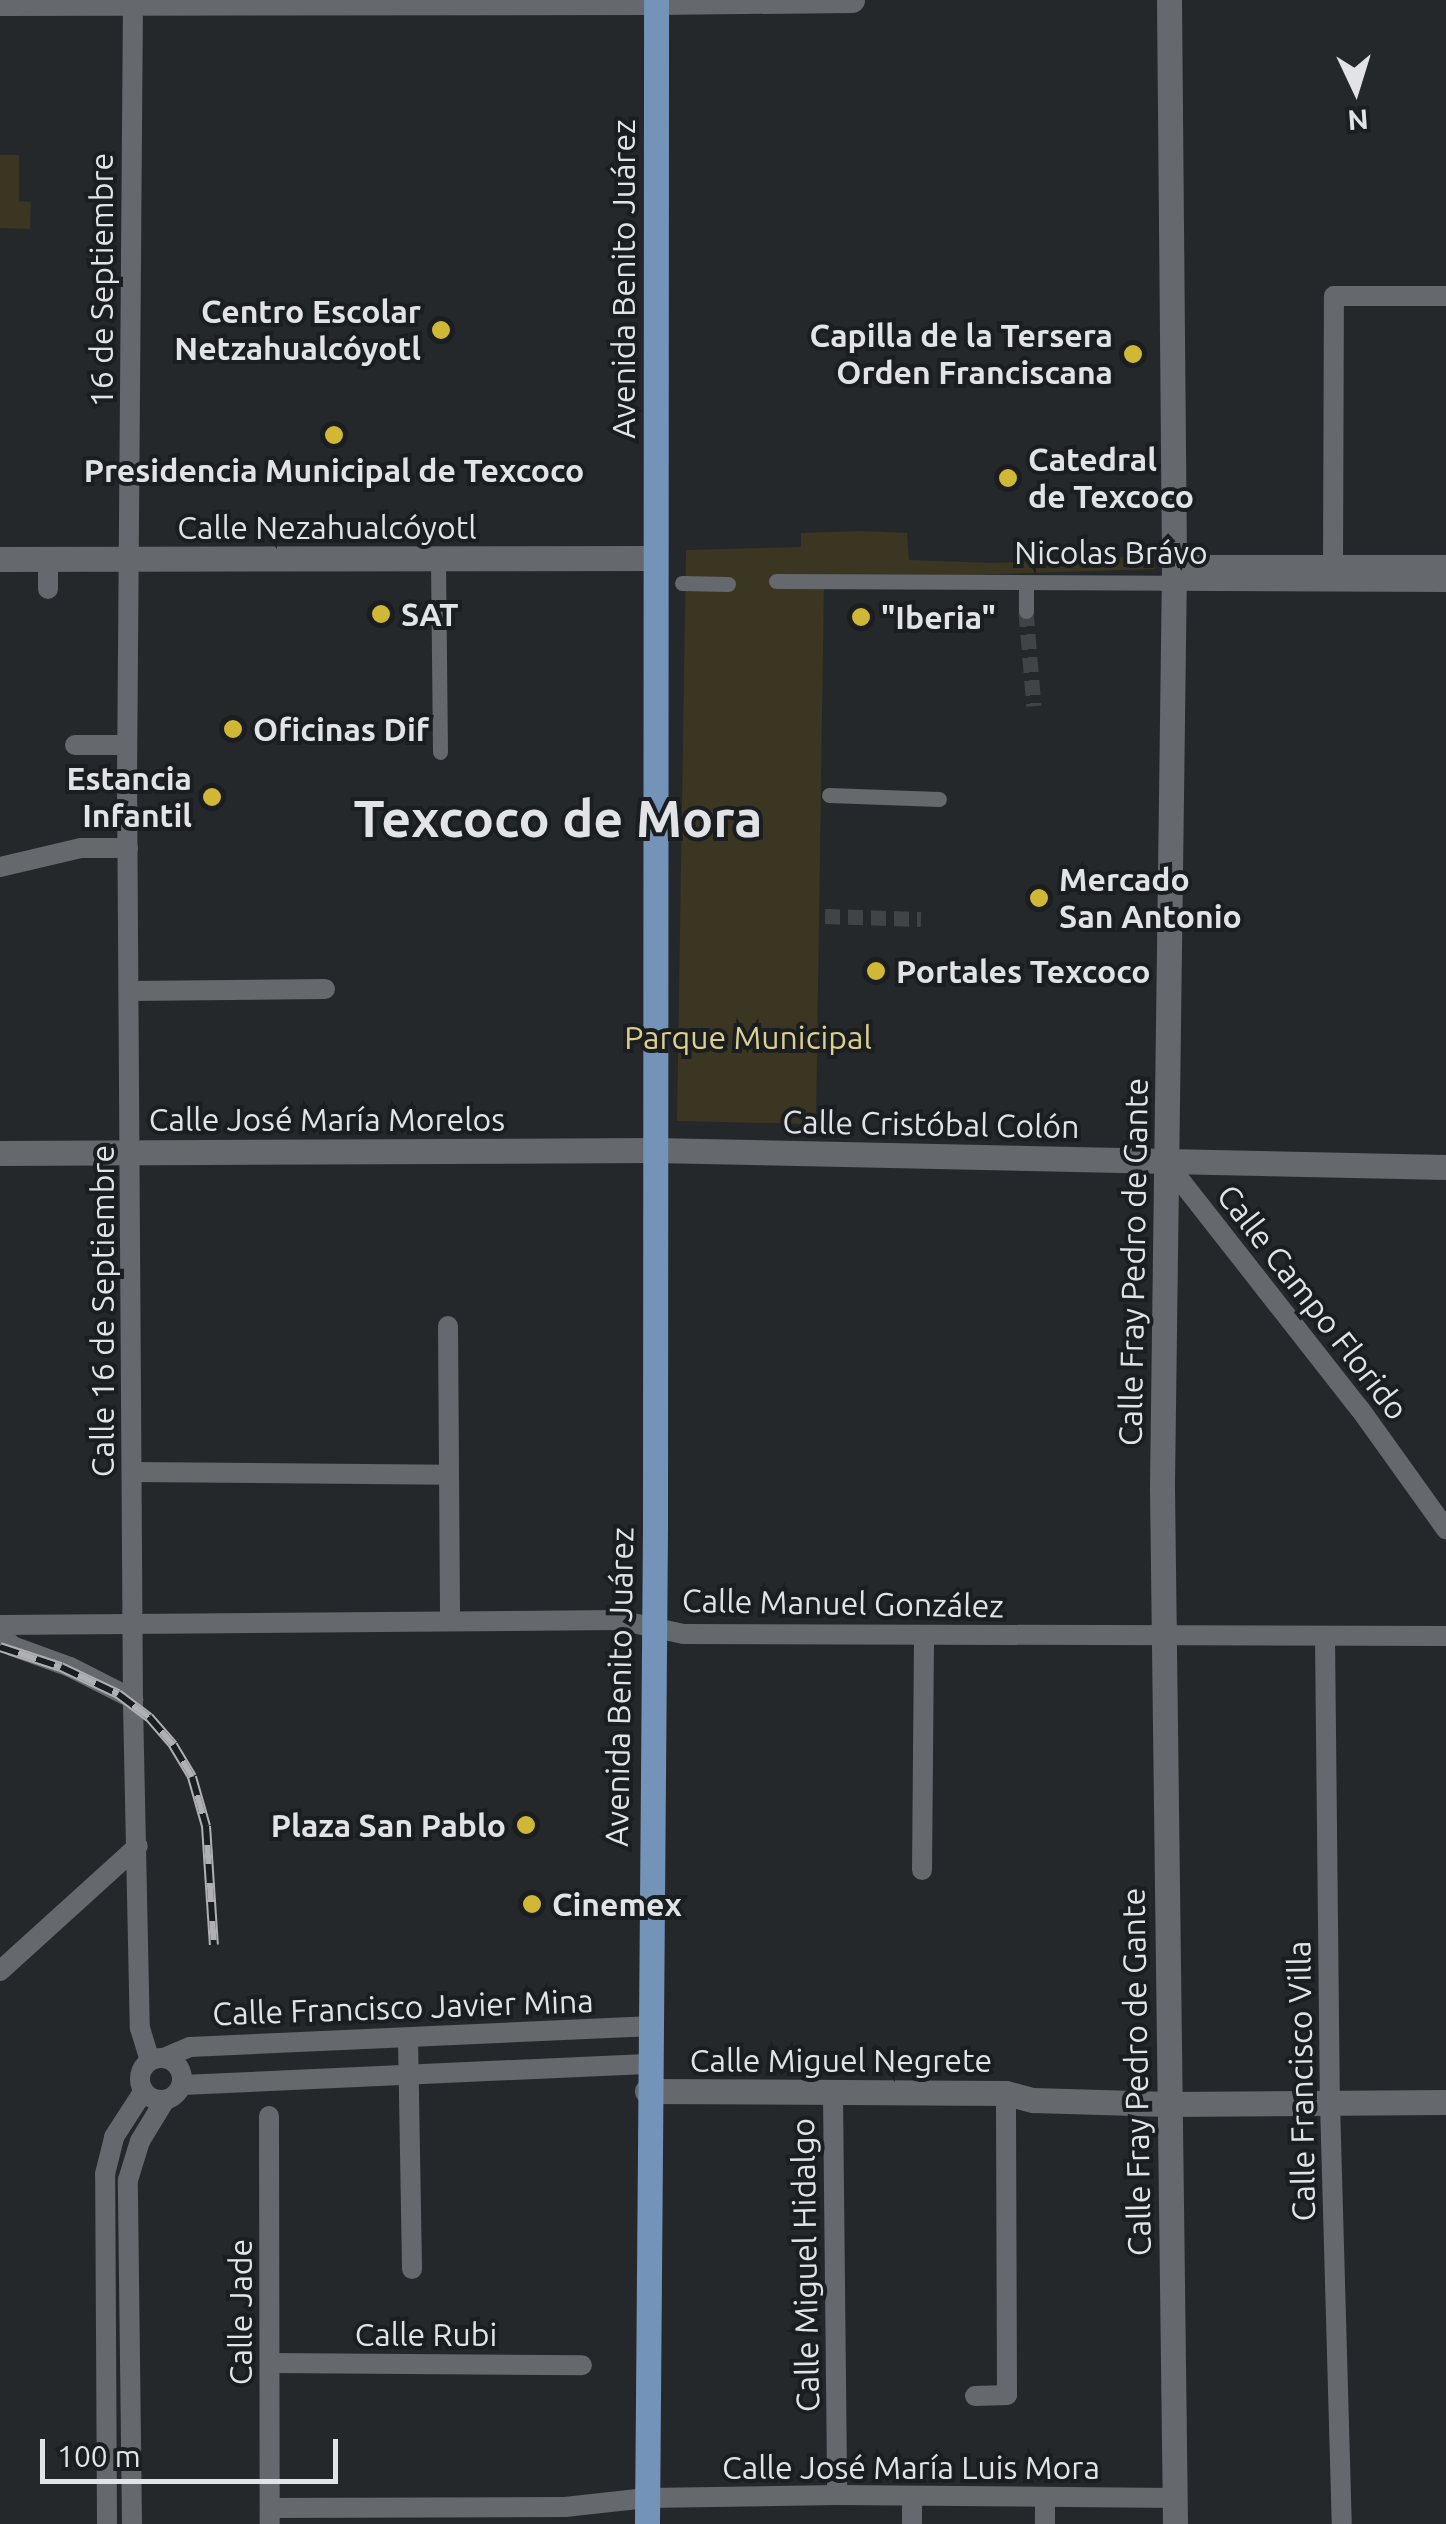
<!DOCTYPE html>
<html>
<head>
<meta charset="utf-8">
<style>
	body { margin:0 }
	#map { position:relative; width:1446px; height:2524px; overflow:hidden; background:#25282b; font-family:Ubuntu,sans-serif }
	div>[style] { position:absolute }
	.green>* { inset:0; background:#3a3621 }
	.pedestrian-tunnel>* { height:15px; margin-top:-7.5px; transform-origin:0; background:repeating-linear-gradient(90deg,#414447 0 15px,transparent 0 23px) }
	.pedestrian>* { height:15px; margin:-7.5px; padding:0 7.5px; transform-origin:7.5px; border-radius:7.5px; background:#65686c }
	.minor>* { height:20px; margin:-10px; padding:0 10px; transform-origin:10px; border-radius:10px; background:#65686c }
	.minor>.ring { margin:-10px; padding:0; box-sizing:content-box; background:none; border:20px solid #65686c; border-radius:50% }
	.tertiary>* { height:25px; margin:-12.5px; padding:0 12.5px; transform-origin:12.5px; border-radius:12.5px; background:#65686c }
	.secondary>* { height:25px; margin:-12.5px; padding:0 12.5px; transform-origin:12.5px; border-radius:12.5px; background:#65686c }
	.primary>* { height:25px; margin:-12.5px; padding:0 12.5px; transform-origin:12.5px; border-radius:12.5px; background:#7493b8 }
	.rail>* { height:10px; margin-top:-5px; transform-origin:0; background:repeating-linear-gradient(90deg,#1b1e21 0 19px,#aeb0b3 0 38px); box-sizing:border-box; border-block:2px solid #aeb0b3 }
	.dots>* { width:28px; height:28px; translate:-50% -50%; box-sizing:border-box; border:5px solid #1b1e21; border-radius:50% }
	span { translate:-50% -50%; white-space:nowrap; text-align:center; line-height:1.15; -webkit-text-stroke:8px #1b1e21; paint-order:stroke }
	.street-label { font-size:32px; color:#e1e3e6 }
	.poi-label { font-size:32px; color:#e1e3e6; font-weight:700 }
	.right { translate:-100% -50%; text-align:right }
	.left { translate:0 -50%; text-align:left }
	.park-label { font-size:32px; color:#ddcf8d }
	.town-label { font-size:52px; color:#e1e3e6; font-weight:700 }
	.north { position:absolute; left:1306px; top:40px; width:100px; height:100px; -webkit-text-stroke:8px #1b1e21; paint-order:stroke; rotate:176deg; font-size:28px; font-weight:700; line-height:40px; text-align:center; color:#e1e3e6 }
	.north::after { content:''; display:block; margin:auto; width:35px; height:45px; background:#e1e3e6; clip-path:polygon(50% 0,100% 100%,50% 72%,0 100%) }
	.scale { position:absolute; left:40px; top:2439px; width:298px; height:45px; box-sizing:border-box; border:5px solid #e1e3e6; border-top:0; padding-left:12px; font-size:30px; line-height:35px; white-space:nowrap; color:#e1e3e6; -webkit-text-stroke:8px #1b1e21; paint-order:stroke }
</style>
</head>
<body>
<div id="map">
	<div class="green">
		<div style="clip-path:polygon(0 155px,19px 155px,19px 201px,31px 202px,30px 229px,0 228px)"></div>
		<div style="clip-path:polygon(860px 531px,907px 533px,909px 560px,996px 563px,1155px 556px,1155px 569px,824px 580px,816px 1124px,677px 1121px,686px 550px,801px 547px,801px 533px)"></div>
	</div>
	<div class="pedestrian-tunnel">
		<div style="left:1026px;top:611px;width:95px;rotate:85.2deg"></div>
		<div style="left:825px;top:916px;width:96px;rotate:1.8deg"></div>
	</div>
	<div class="pedestrian">
		<div style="left:438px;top:560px;width:192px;rotate:89.4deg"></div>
		<div style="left:776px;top:581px;width:670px;rotate:0.26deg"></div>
		<div style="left:682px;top:583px;width:46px;rotate:1.2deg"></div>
		<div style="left:1026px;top:584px;width:27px;rotate:90deg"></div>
		<div style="left:829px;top:795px;width:110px;rotate:2.1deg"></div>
	</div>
	<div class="minor">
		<div style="left:133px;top:0;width:777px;rotate:90.44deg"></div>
		<div style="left:127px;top:777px;width:927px;rotate:89.63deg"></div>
		<div style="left:133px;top:1704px;width:324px;rotate:88.8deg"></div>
		<div style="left:140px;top:2028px;width:34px;rotate:73deg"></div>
		<div style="left:48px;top:559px;width:30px;rotate:90deg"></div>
		<div style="left:1333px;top:567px;width:271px;rotate:-89.8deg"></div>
		<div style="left:1334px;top:296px;width:112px"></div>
		<div style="left:75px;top:745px;width:52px"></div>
		<div style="left:0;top:867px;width:83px;rotate:-13.2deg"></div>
		<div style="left:81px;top:848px;width:47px"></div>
		<div style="left:130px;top:991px;width:195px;rotate:-0.6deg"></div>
		<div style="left:1166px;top:1162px;width:314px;rotate:51.9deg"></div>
		<div style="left:1360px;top:1409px;width:148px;rotate:54.4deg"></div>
		<div style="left:448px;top:1326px;width:294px;rotate:89.6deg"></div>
		<div style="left:133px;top:1472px;width:316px;rotate:0.5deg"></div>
		<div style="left:0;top:1625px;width:619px;rotate:-0.46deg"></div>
		<div style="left:619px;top:1620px;width:66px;rotate:12.3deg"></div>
		<div style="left:683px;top:1634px;width:763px;rotate:0.15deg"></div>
		<div style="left:0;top:1633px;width:18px;rotate:47deg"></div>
		<div style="left:12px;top:1646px;width:62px;rotate:19.9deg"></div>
		<div style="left:70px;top:1667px;width:71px;rotate:26.9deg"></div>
		<div style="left:1325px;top:1637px;width:466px;rotate:89.4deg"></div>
		<div style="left:1330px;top:2103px;width:421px;rotate:88.4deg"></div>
		<div style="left:922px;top:1870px;width:234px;rotate:-89.5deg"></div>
		<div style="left:0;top:1971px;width:186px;rotate:-42.2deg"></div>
		<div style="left:408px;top:2038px;width:231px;rotate:89deg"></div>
		<div class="ring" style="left:140px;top:2058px;width:22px;height:22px"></div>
		<div style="left:164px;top:2058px;width:28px;rotate:-23deg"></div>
		<div style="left:190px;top:2047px;width:458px;rotate:-2.6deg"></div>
		<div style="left:182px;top:2085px;width:465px;rotate:-2.6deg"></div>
		<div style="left:833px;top:2094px;width:401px;rotate:89.4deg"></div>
		<div style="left:269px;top:2116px;width:408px;rotate:89.9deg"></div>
		<div style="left:270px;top:2363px;width:312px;rotate:0.4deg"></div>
		<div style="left:975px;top:2396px;width:32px;rotate:-2deg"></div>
		<div style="left:1007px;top:2395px;width:302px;rotate:-90.2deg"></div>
		<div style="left:912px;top:2496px;width:28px;rotate:90deg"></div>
		<div style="left:270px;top:2508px;width:295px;rotate:-0.2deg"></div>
		<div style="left:565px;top:2507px;width:82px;rotate:-6.3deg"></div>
		<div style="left:647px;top:2498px;width:190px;rotate:-0.9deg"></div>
		<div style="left:837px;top:2495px;width:337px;rotate:0.5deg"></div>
		<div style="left:107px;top:2524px;width:350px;rotate:-90.3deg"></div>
		<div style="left:105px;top:2174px;width:38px;rotate:-76deg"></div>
		<div style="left:114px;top:2137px;width:54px;rotate:-57.2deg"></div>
		<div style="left:132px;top:2524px;width:344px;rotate:-90.7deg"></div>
		<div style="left:128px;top:2180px;width:41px;rotate:-72.9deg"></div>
		<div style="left:140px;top:2141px;width:48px;rotate:-58.6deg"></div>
		<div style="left:1045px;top:2524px;width:27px;rotate:-90deg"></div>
	</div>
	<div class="tertiary">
		<div style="left:0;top:3px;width:656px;rotate:-0.09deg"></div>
		<div style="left:0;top:559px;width:655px;rotate:-0.09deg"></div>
		<div style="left:1174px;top:567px;width:272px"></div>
		<div style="left:0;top:1153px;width:654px;rotate:-0.26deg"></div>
		<div style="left:654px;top:1150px;width:792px;rotate:1.23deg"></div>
		<div style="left:647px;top:2091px;width:359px;rotate:0.3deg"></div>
		<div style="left:1006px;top:2093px;width:28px;rotate:15deg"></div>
		<div style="left:1033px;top:2100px;width:135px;rotate:1.7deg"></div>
		<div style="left:1168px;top:2104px;width:278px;rotate:-0.4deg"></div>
	</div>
	<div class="secondary">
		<div style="left:1169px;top:0;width:567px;rotate:89.49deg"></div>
		<div style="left:1174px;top:567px;width:921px;rotate:90.75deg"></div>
		<div style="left:1162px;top:1488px;width:1036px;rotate:89.28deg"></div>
		<div style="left:656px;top:2px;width:196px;rotate:-0.6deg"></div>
	</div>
	<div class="primary">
		<div style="left:647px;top:2524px;width:997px;rotate:-89.54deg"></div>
		<div style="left:655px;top:1527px;width:1527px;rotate:-89.96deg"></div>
	</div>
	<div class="rail">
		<div style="left:0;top:1647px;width:64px;rotate:18.2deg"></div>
		<div style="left:61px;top:1667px;width:63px;rotate:25.3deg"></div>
		<div style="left:118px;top:1694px;width:39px;rotate:37deg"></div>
		<div style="left:149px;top:1717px;width:37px;rotate:49deg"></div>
		<div style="left:173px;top:1745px;width:37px;rotate:59deg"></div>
		<div style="left:192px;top:1777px;width:51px;rotate:74.1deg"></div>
		<div style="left:206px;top:1826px;width:119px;rotate:86.2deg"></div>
	</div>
	<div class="dots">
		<div style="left:441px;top:330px;background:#d0b736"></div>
		<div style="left:1133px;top:354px;background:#d0b736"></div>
		<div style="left:334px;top:435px;background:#d0b736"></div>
		<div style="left:1008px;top:478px;background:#d0b736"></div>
		<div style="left:381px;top:614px;background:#d0b736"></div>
		<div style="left:861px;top:617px;background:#d0b736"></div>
		<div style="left:233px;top:729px;background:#d0b736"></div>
		<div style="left:212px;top:797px;background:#d0b736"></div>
		<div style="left:1039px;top:898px;background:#d0b736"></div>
		<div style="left:876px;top:971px;background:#d0b736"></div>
		<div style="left:526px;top:1825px;background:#d0b736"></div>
		<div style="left:532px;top:1904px;background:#d0b736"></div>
	</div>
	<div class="street-label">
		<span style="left:623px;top:279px;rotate:-90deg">Avenida Benito Juárez</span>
		<span style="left:101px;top:280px;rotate:-90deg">16 de Septiembre</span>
		<span style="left:327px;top:527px">Calle Nezahualcóyotl</span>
		<span style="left:1111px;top:552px">Nicolas Brávo</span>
		<span style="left:327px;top:1119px">Calle José María Morelos</span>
		<span style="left:931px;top:1124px;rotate:1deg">Calle Cristóbal Colón</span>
		<span style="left:1133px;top:1262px;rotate:-89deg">Calle Fray Pedro de Gante</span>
		<span style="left:1313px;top:1302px;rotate:52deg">Calle Campo Florido</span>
		<span style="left:102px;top:1311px;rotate:-90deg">Calle 16 de Septiembre</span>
		<span style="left:843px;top:1603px;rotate:1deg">Calle Manuel González</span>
		<span style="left:619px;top:1687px;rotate:-89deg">Avenida Benito Juárez</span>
		<span style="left:403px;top:2007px;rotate:-2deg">Calle Francisco Javier Mina</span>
		<span style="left:841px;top:2060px">Calle Miguel Negrete</span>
		<span style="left:1136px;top:2072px;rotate:-91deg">Calle Fray Pedro de Gante</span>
		<span style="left:1301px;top:2081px;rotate:-91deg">Calle Francisco Villa</span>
		<span style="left:805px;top:2265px;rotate:-91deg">Calle Miguel Hidalgo</span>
		<span style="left:240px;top:2312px;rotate:-90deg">Calle Jade</span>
		<span style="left:426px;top:2334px">Calle Rubi</span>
		<span style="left:911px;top:2467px">Calle José María Luis Mora</span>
	</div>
	<div class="poi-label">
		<span class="right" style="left:421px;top:330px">Centro Escolar<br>Netzahualcóyotl</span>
		<span class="right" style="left:1113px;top:354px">Capilla de la Tersera<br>Orden Franciscana</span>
		<span class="left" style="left:1028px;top:478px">Catedral<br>de Texcoco</span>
		<span style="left:334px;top:470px">Presidencia Municipal de Texcoco</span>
		<span class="left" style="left:401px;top:614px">SAT</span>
		<span class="left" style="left:881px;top:617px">"Iberia"</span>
		<span class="left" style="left:253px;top:729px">Oficinas Dif</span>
		<span class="right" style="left:192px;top:797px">Estancia<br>Infantil</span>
		<span class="left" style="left:1059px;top:898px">Mercado<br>San Antonio</span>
		<span class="left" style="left:896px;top:971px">Portales Texcoco</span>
		<span class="right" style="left:506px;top:1825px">Plaza San Pablo</span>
		<span class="left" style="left:552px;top:1904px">Cinemex</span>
	</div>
	<div class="park-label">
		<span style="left:748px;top:1037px">Parque Municipal</span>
	</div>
	<div class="town-label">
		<span style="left:558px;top:819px">Texcoco de Mora</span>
	</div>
	<div class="north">N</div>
	<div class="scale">100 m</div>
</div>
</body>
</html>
